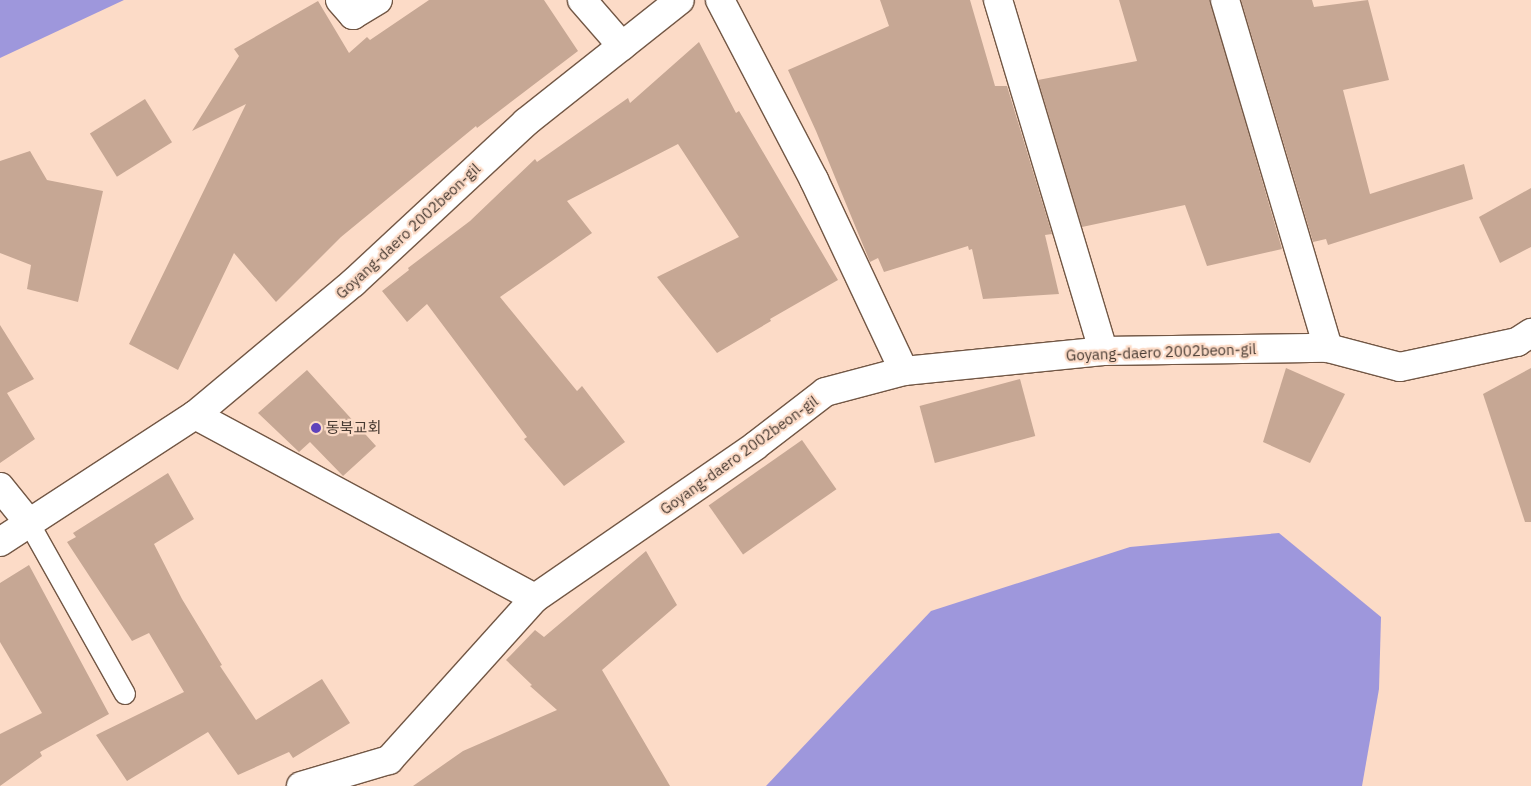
<!DOCTYPE html>
<html>
<head>
<meta charset="utf-8">
<style>
	body { margin:0 }
	#map { position:relative; width:1531px; height:786px; overflow:hidden; background:#fcdbc7; font-family:"IBM Plex Sans","Noto Sans KR",sans-serif }
	div>[style] { position:absolute }
	.forest>* { inset:0; background:#9e97dc }
	.building>* { inset:0; background:#c6a794; transform-origin:0 0 }
	.roads { filter:drop-shadow(1px 0 #725745) drop-shadow(-1px 0 #725745) drop-shadow(0 1px #725745) drop-shadow(0 -1px #725745) }
	.service>* { height:20px; margin:-10px; padding:0 10px; transform-origin:10px; border-radius:10px; background:#fff }
	.minor>* { height:28px; margin:-14px; padding:0 14px; transform-origin:14px; border-radius:14px; background:#fff }
	.dots>* { width:14px; height:14px; translate:-50% -50%; box-sizing:border-box; border:2px solid #fcdbc7; border-radius:50% }
	span { translate:-50% -50%; white-space:nowrap; text-align:center; line-height:1.15; -webkit-text-stroke:4.5px #fcdbc7; paint-order:stroke }
	.street-label { font-size:15px; color:#463931 }
	.poi-label { font-size:15px; color:#463931 }
	.left { translate:0 -50%; text-align:left }
</style>
</head>
<body>
<div id="map">
	<div class="forest">
		<div style="clip-path:polygon(0 0,124px 0,0 58px)"></div>
		<div style="clip-path:polygon(1279px 533px,1381px 617px,1379px 689px,1362px 786px,766px 786px,931px 611px,1130px 547px)"></div>
	</div>
	<div class="building">
		<div style="clip-path:polygon(429px 0,544px 0,578px 51px,477px 128px,476px 126px,341px 237px,276px 302px,234px 253px,178px 370px,129px 344px,246px 104px,192px 131px,239px 56px,234px 49px,318px 1px,349px 53px,367px 37px,370px 40px)"></div>
		<div style="clip-path:polygon(880px 0,970px 0,995px 86px,1007px 86px,1052px 234px,1045px 235px,1059px 294px,983px 299px,972px 249px,969px 250px,968px 246px,884px 272px,878px 258px,870px 262px,816px 131px,788px 70px,889px 26px)"></div>
		<div style="clip-path:polygon(1119px 0,1210px 0,1282px 249px,1207px 266px,1185px 205px,1082px 227px,1038px 80px,1137px 61px)"></div>
		<div style="clip-path:polygon(1241px 0,1312px 0,1314px 7px,1368px 0,1389px 80px,1343px 90px,1370px 194px,1464px 164px,1473px 199px,1328px 245px,1326px 239px,1313px 242px)"></div>
		<div style="clip-path:polygon(699px 42px,736px 113px,739px 111px,838px 280px,770px 319px,771px 321px,717px 353px,657px 277px,739px 237px,678px 144px,567px 201px,592px 233px,500px 297px,577px 391px,582px 386px,625px 442px,564px 486px,524px 439px,527px 437px,427px 304px,407px 322px,382px 291px,409px 270px,408px 268px,470px 221px,535px 159px,537px 162px,628px 98px,630px 103px)"></div>
		<div style="left:145px;top:99px;width:51px;height:65px;rotate:58deg"></div>
		<div style="clip-path:polygon(30px 151px,47px 180px,103px 191px,78px 302px,27px 289px,31px 265px,0 253px,0 161px)"></div>
		<div style="clip-path:polygon(1531px 188px,1531px 247px,1500px 263px,1479px 217px)"></div>
		<div style="clip-path:polygon(0 325px,34px 379px,7px 393px,35px 439px,0 463px)"></div>
		<div style="clip-path:polygon(1286px 368px,1345px 394px,1310px 463px,1263px 442px)"></div>
		<div style="clip-path:polygon(1531px 368px,1531px 522px,1525px 522px,1483px 394px)"></div>
		<div style="clip-path:polygon(307px 370px,376px 446px,343px 476px,310px 442px,299px 452px,258px 413px)"></div>
		<div style="left:1020px;top:379px;width:59px;height:104px;rotate:75deg"></div>
		<div style="left:802px;top:440px;width:60px;height:114px;rotate:55deg"></div>
		<div style="clip-path:polygon(168px 473px,194px 519px,154px 544px,182px 599px,222px 665px,220px 666px,256px 720px,322px 679px,350px 723px,293px 758px,289px 752px,238px 775px,208px 732px,127px 781px,96px 735px,184px 692px,149px 633px,132px 641px,67px 542px,76px 537px,73px 533px)"></div>
		<div style="clip-path:polygon(646px 551px,677px 605px,602px 670px,670px 786px,413px 786px,463px 751px,557px 710px,530px 686px,532px 685px,506px 660px,535px 630px,544px 637px)"></div>
		<div style="clip-path:polygon(29px 565px,109px 714px,40px 752px,42px 756px,0 786px,0 734px,42px 713px,0 642px,0 583px)"></div>
	</div>
	<div class="roads">
		<div class="service">
			<div style="left:29px;top:523px;width:196px;rotate:60.7deg"></div>
		</div>
		<div class="minor">
			<div style="left:340px;top:0;width:20px;rotate:49deg"></div>
			<div style="left:353px;top:15px;width:29px;rotate:-31deg"></div>
			<div style="left:582px;top:0;width:61px;rotate:49deg"></div>
			<div style="left:720px;top:0;width:203px;rotate:62.4deg"></div>
			<div style="left:814px;top:180px;width:211px;rotate:64.8deg"></div>
			<div style="left:998px;top:0;width:366px;rotate:73.3deg"></div>
			<div style="left:1225px;top:0;width:363px;rotate:73.5deg"></div>
			<div style="left:195px;top:415px;width:386px;rotate:28.3deg"></div>
			<div style="left:0;top:487px;width:46px;rotate:51.1deg"></div>
			<div style="left:0;top:542px;width:233px;rotate:-33.1deg"></div>
			<div style="left:195px;top:415px;width:206px;rotate:-39.9deg"></div>
			<div style="left:353px;top:283px;width:236px;rotate:-42.9deg"></div>
			<div style="left:526px;top:122px;width:196px;rotate:-38.4deg"></div>
			<div style="left:301px;top:786px;width:92px;rotate:-16.5deg"></div>
			<div style="left:389px;top:760px;width:218px;rotate:-48deg"></div>
			<div style="left:535px;top:598px;width:267px;rotate:-34.6deg"></div>
			<div style="left:755px;top:446px;width:88px;rotate:-37.6deg"></div>
			<div style="left:825px;top:392px;width:82px;rotate:-14.9deg"></div>
			<div style="left:904px;top:371px;width:200px;rotate:-5.7deg"></div>
			<div style="left:1103px;top:351px;width:225px;rotate:-0.8deg"></div>
			<div style="left:1328px;top:348px;width:74px;rotate:14.8deg"></div>
			<div style="left:1400px;top:367px;width:120px;rotate:-12.1deg"></div>
			<div style="left:1517px;top:342px;width:17px;rotate:-33deg"></div>
		</div>
	</div>
	<div class="dots">
		<div style="left:316px;top:428px;background:#5e42bb"></div>
	</div>
	<div class="street-label">
		<span style="left:408px;top:231px;rotate:-43deg">Goyang-daero 2002beon-gil</span>
		<span style="left:1161px;top:352px;rotate:-2deg">Goyang-daero 2002beon-gil</span>
		<span style="left:739px;top:455px;rotate:-36deg">Goyang-daero 2002beon-gil</span>
	</div>
	<div class="poi-label">
		<span class="left" style="left:326px;top:428px">동북교회</span>
	</div>
</div>
</body>
</html>
